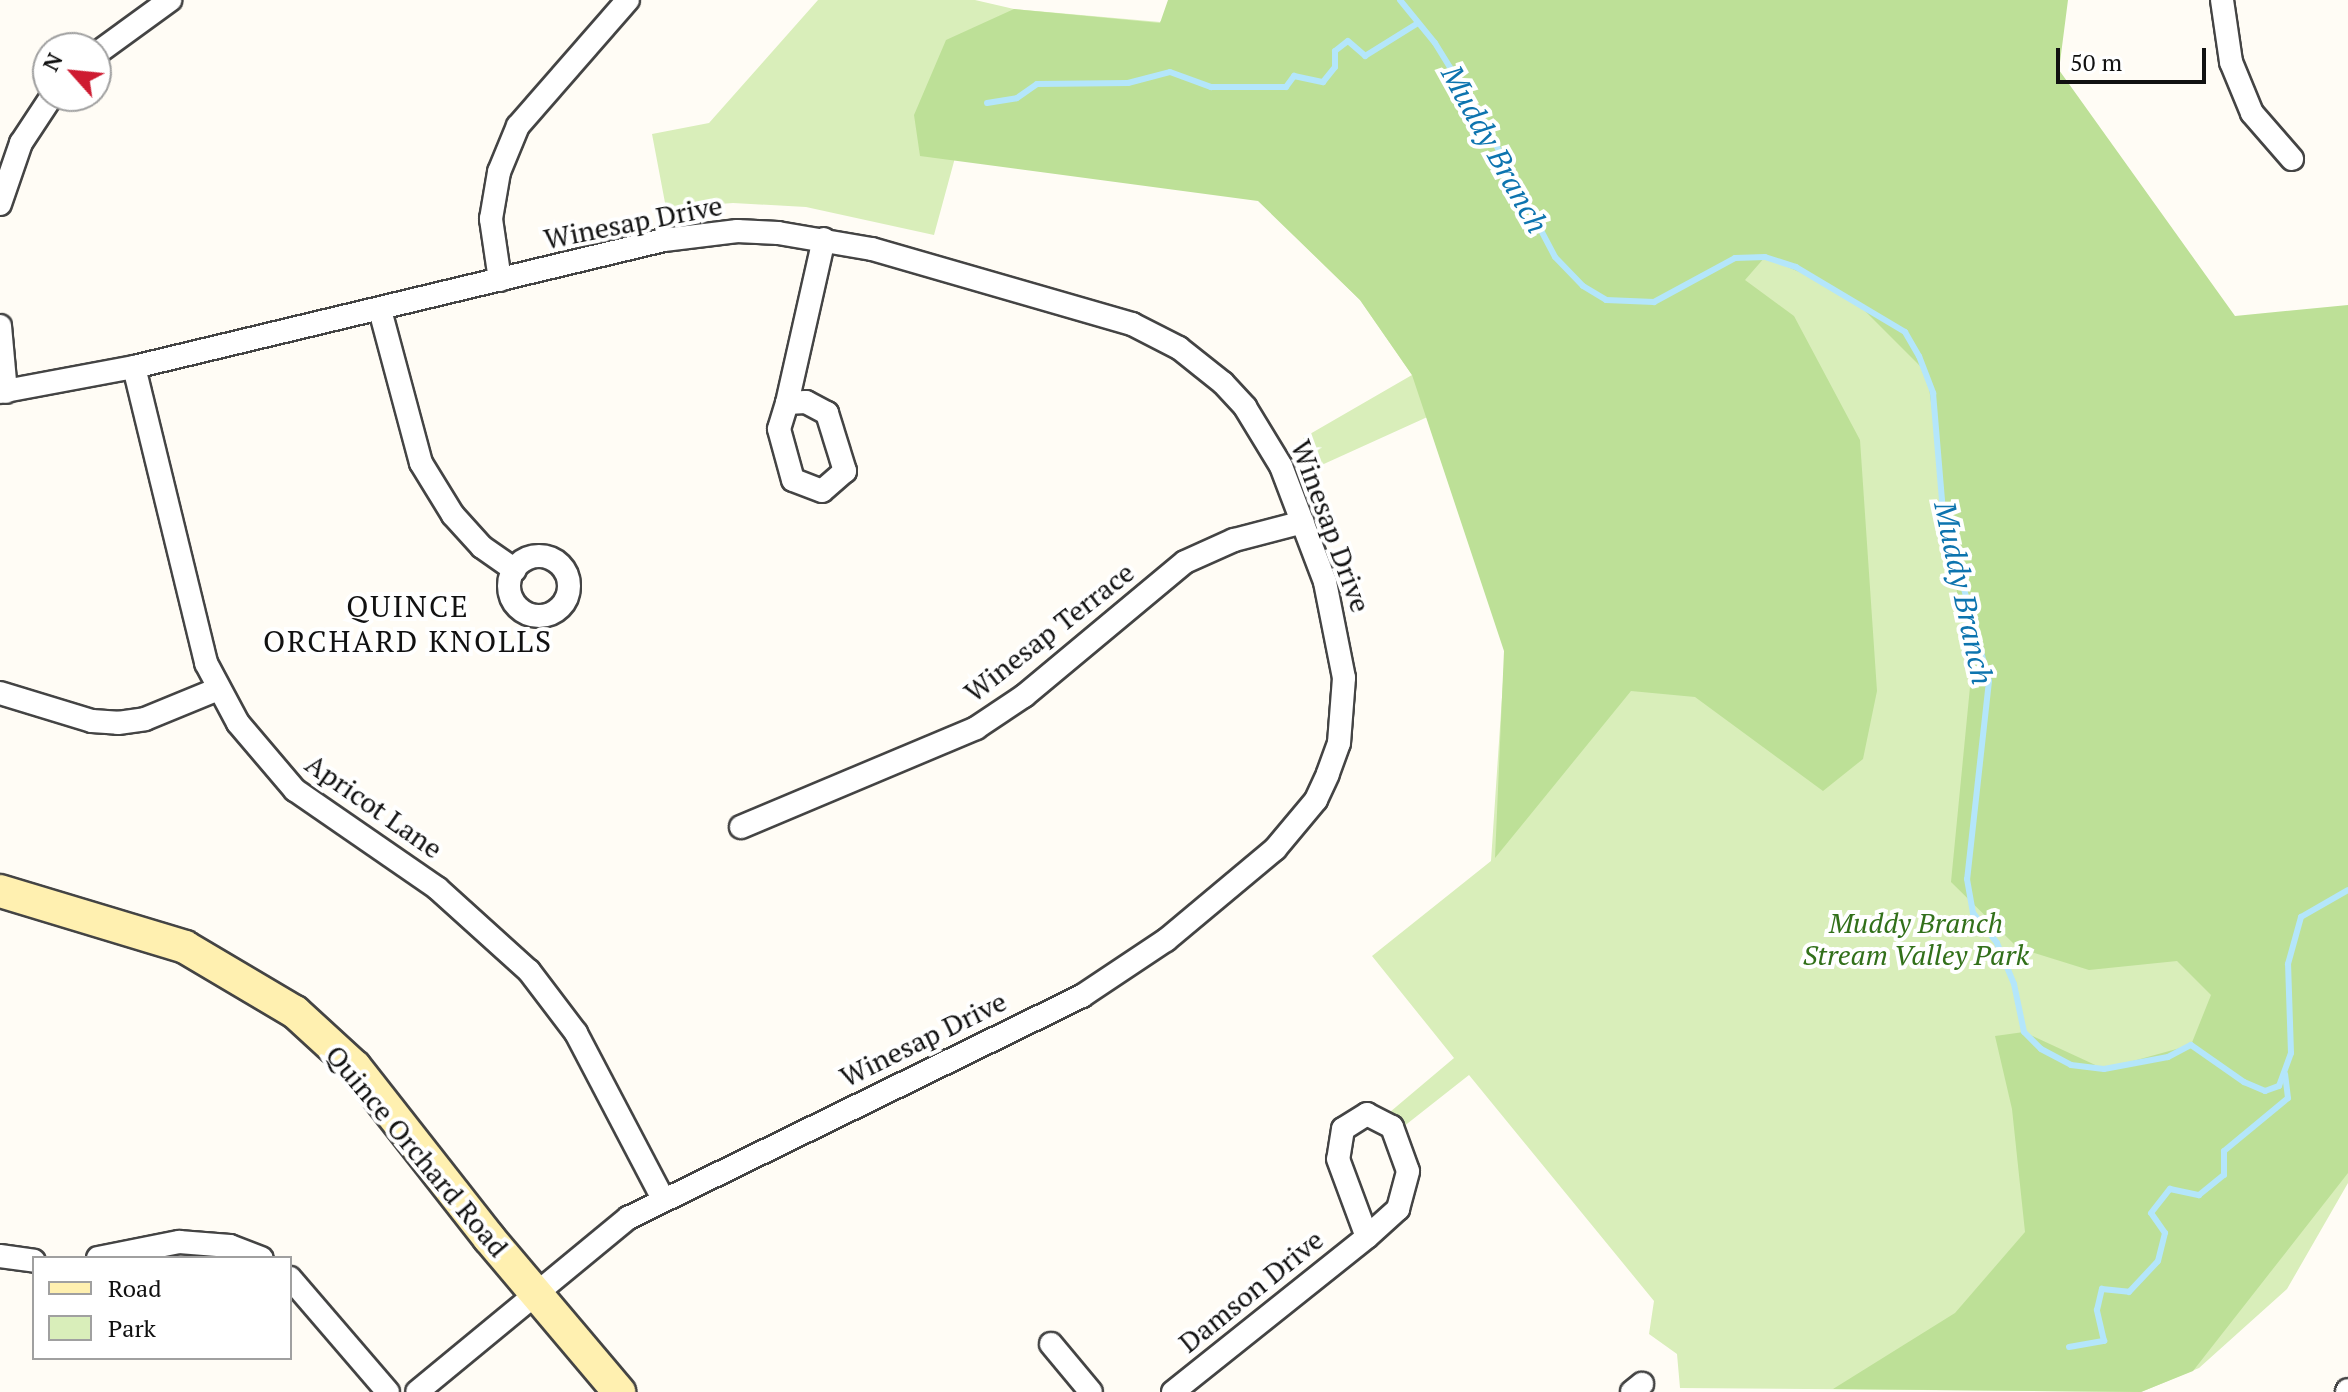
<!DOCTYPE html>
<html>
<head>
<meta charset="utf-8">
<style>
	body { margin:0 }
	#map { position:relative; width:2348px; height:1392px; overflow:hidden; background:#fffcf5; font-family:"PT Serif",serif }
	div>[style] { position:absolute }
	.green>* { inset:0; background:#d9eeba }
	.forest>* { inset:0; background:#bde097 }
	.stream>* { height:6px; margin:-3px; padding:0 3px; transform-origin:3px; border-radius:3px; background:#b4e6fb }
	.roads { filter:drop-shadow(2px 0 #444) drop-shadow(-2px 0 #444) drop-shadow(0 2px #444) drop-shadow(0 -2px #444) }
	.street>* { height:22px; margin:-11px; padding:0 11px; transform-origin:11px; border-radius:11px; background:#fff }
	.street>.ring { margin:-11px; padding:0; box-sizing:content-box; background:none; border:22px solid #fff; border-radius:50% }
	.secondary>* { height:32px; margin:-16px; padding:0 16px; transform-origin:16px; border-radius:16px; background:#fff0b0 }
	span { translate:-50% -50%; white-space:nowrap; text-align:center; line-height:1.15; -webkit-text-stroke:8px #fff; paint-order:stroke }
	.street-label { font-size:28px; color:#111 }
	.park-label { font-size:28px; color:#32701a; font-style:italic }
	.water-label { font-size:30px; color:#0d74af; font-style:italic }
	.neighbourhood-label { font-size:30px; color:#111; letter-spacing:2px }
	.legend { position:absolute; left:32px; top:1256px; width:260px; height:104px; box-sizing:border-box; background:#fff; border:2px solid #a0a0a0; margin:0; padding:10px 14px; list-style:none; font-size:24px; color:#111 }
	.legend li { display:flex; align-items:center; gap:16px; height:40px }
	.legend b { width:40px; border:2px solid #a0a0a0 }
	.north { position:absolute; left:32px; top:32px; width:80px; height:80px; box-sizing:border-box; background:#fff; border:2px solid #a0a0a0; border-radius:50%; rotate:297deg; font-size:22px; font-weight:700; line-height:32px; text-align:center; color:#111 }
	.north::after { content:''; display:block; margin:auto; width:28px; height:36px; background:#ce1b31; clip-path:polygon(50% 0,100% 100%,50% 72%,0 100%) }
	.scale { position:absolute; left:2056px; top:48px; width:150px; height:36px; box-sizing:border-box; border:4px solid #111; border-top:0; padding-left:10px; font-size:24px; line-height:28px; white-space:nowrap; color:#111; -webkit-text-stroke:6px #fff; paint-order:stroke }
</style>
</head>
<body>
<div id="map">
	<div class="green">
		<div style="clip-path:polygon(818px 0,975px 0,1014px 9px,1160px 22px,1179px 0,2232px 328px,2348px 316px,2348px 1183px,2287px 1289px,2199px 1368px,2141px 1392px,1680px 1388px,1677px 1354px,1649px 1334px,1654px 1301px,1469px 1075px,1403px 1127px,1390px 1112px,1454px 1058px,1372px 956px,1491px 861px,1505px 652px,1434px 414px,1315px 468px,1303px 438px,1412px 375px,1360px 300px,1257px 199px,965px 121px,934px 235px,806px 207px,733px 203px,666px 208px,652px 134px,709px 123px)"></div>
	</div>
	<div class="forest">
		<div style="clip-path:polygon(1168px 0,2068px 0,2059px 70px,2235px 316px,2348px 305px,2348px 1173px,2193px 1371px,2141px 1392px,1833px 1389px,1955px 1313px,2025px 1232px,2012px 1109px,1995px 1036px,2024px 1032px,2104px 1069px,2191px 1045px,2211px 995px,2177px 961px,2089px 970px,2018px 948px,1951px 882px,1970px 687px,1927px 373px,1856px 302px,1813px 278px,1765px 257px,1745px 280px,1794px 316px,1860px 440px,1877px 691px,1863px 759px,1823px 791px,1695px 697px,1631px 691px,1495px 858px,1504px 651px,1412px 375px,1360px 300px,1258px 201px,920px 156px,914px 115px,946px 40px,1014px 9px,1160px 23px)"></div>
	</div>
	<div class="stream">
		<div style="left:1400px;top:0;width:55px;rotate:50.9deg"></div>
		<div style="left:1435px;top:43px;width:97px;rotate:58.4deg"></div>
		<div style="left:1486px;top:126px;width:148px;rotate:62.2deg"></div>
		<div style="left:1555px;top:257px;width:40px;rotate:46deg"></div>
		<div style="left:1583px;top:286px;width:27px;rotate:31deg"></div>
		<div style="left:1606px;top:300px;width:48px;rotate:2.4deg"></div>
		<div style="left:1654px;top:302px;width:92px;rotate:-28.5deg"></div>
		<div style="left:1735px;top:258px;width:30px;rotate:-2deg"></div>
		<div style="left:1765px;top:257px;width:33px;rotate:18deg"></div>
		<div style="left:1796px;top:267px;width:127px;rotate:30.8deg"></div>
		<div style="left:1905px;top:332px;width:28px;rotate:60deg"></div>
		<div style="left:1919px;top:356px;width:40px;rotate:69deg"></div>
		<div style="left:1933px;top:393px;width:118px;rotate:85.2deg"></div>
		<div style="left:1943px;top:511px;width:176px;rotate:74.9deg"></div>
		<div style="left:1989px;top:681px;width:199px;rotate:96.3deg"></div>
		<div style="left:1967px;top:879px;width:35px;rotate:80deg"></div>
		<div style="left:1973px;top:913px;width:38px;rotate:51deg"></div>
		<div style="left:1997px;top:943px;width:44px;rotate:67.5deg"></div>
		<div style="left:2014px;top:984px;width:49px;rotate:78.2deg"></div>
		<div style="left:2024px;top:1032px;width:24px;rotate:45deg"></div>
		<div style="left:2041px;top:1049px;width:34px;rotate:28deg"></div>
		<div style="left:2071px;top:1065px;width:33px;rotate:7deg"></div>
		<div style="left:2104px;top:1069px;width:65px;rotate:-10.6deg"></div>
		<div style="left:2168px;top:1057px;width:26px;rotate:-28deg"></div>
		<div style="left:2191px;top:1045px;width:65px;rotate:34.9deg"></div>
		<div style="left:2244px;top:1082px;width:23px;rotate:23deg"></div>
		<div style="left:2265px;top:1091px;width:15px;rotate:-20deg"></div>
		<div style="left:2279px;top:1086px;width:35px;rotate:-70deg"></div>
		<div style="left:2291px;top:1053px;width:89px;rotate:-91.9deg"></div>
		<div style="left:2288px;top:964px;width:49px;rotate:-74.5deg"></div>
		<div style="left:2301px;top:917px;width:54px;rotate:-29.9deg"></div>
		<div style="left:987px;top:103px;width:30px;rotate:-9deg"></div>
		<div style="left:1017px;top:98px;width:24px;rotate:-35deg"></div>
		<div style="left:1037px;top:84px;width:91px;rotate:-0.6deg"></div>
		<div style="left:1128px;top:83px;width:43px;rotate:-14.7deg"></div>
		<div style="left:1170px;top:72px;width:44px;rotate:20.1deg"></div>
		<div style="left:1211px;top:87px;width:75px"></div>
		<div style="left:1286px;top:87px;width:14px;rotate:-54deg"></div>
		<div style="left:1294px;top:76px;width:30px;rotate:12deg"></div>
		<div style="left:1323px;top:82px;width:19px;rotate:-51deg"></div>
		<div style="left:1335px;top:67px;width:16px;rotate:-90deg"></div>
		<div style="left:1335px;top:51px;width:16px;rotate:-38deg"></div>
		<div style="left:1348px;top:41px;width:23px;rotate:41deg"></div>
		<div style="left:1365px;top:56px;width:62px;rotate:-31.9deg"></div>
		<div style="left:2069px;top:1347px;width:36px;rotate:-10deg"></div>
		<div style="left:2104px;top:1341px;width:32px;rotate:-103deg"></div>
		<div style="left:2097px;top:1310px;width:22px;rotate:-77deg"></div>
		<div style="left:2102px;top:1289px;width:27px;rotate:6deg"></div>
		<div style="left:2129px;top:1292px;width:42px;rotate:-46.9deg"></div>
		<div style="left:2158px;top:1261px;width:29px;rotate:-76deg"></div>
		<div style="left:2165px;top:1233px;width:24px;rotate:-125deg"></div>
		<div style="left:2151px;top:1213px;width:31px;rotate:-52deg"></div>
		<div style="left:2170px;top:1189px;width:30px;rotate:12deg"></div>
		<div style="left:2199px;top:1195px;width:32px;rotate:-39deg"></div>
		<div style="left:2224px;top:1175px;width:24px;rotate:-90deg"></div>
		<div style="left:2224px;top:1151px;width:83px;rotate:-39.6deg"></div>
		<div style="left:2288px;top:1098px;width:24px;rotate:-97deg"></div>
	</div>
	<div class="roads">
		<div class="street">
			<div style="left:2222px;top:0;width:63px;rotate:81.7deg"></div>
			<div style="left:2231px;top:62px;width:55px;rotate:67.6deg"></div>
			<div style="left:2252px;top:113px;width:61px;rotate:49deg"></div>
			<div style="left:96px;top:54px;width:92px;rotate:-36.1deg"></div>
			<div style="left:0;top:204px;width:65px;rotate:-71deg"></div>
			<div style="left:21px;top:143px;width:56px;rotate:-56.6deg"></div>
			<div style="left:500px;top:280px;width:62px;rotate:-98.4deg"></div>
			<div style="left:491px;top:219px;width:48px;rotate:-80.3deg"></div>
			<div style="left:499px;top:172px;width:50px;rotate:-67.6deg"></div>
			<div style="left:518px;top:126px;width:167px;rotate:-48.9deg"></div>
			<div style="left:380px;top:310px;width:158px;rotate:75deg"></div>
			<div style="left:421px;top:463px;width:61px;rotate:58.4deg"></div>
			<div style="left:453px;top:515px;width:43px;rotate:47.8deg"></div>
			<div style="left:482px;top:547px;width:40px;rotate:34.9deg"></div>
			<div style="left:0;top:326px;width:66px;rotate:84.8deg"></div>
			<div style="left:134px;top:367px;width:305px;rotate:76.3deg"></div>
			<div style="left:206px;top:663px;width:68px;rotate:61.9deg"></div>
			<div style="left:238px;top:723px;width:88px;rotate:49.6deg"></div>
			<div style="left:295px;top:790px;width:173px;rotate:34.6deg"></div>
			<div style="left:437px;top:888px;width:124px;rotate:42.1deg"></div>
			<div style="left:529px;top:971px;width:78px;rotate:52.8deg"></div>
			<div style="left:576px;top:1033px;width:185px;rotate:62.3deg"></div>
			<div style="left:0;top:392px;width:136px;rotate:-10.6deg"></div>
			<div style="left:134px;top:367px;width:545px;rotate:-13.48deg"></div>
			<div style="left:664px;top:240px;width:74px;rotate:-7deg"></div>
			<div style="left:737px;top:231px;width:41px;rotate:2.8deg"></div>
			<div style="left:778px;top:233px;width:95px;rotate:9.7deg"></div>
			<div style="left:872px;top:249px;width:271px;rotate:16.1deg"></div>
			<div style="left:1132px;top:324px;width:53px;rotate:27.1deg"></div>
			<div style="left:1179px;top:348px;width:56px;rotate:38.5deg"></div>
			<div style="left:1223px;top:383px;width:33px;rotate:47deg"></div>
			<div style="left:1245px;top:407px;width:69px;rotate:58.6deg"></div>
			<div style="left:1281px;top:466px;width:124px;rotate:69.2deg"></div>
			<div style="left:1325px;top:582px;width:98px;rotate:78.8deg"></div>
			<div style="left:1344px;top:678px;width:65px;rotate:94.4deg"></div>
			<div style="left:1339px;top:743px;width:33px;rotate:110deg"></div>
			<div style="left:1328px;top:774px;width:29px;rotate:115deg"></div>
			<div style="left:1316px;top:800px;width:64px;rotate:129.9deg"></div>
			<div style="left:1275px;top:849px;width:142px;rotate:140.1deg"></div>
			<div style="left:1166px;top:940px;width:101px;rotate:146.3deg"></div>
			<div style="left:1082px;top:996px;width:505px;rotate:153.94deg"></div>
			<div style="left:628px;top:1218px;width:273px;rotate:140.5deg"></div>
			<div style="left:806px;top:402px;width:24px;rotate:28deg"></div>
			<div style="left:827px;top:413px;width:61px;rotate:72.8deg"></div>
			<div style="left:845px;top:471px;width:30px;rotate:139deg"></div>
			<div style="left:822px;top:491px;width:31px;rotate:-159deg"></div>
			<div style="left:793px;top:480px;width:53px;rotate:-105.4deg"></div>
			<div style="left:779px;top:429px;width:27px;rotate:-73deg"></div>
			<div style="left:787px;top:403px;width:19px;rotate:-3deg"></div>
			<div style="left:787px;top:403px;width:168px;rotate:-77.3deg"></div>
			<div class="ring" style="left:509px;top:556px;width:38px;height:38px"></div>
			<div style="left:0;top:693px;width:96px;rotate:16.9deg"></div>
			<div style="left:92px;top:721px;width:26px;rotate:4deg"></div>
			<div style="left:118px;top:723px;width:27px;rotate:-8deg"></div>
			<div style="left:145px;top:719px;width:79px;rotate:-22.3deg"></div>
			<div style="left:741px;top:827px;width:255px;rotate:-22.8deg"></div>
			<div style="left:976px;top:728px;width:58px;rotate:-33.7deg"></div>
			<div style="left:1024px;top:696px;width:209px;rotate:-39.8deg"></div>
			<div style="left:1185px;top:562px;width:54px;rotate:-24.2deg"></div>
			<div style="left:1234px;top:540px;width:71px;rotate:-14.6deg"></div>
			<div style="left:0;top:1256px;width:34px;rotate:8deg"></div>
			<div style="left:98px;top:1258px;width:83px;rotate:-11.2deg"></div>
			<div style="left:179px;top:1242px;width:51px;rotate:4.5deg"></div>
			<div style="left:230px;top:1246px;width:34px;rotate:21deg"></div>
			<div style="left:290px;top:1278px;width:150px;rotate:49.3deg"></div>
			<div style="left:1051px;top:1344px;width:62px;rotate:50.2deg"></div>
			<div style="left:1173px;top:1392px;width:248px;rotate:-38.6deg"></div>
			<div style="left:1367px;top:1237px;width:42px;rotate:-42.1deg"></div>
			<div style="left:1398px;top:1209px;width:39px;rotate:-75deg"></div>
			<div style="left:1408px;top:1171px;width:47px;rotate:-110deg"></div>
			<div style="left:1392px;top:1127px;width:28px;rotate:-153deg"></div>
			<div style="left:1367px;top:1114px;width:28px;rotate:148deg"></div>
			<div style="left:1343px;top:1129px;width:30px;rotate:99deg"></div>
			<div style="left:1338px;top:1159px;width:83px;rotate:69.6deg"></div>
			<div style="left:1632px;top:1392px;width:13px;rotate:-39deg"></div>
			<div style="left:2347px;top:1392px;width:2px;rotate:-63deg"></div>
		</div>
		<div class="secondary">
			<div style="left:0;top:891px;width:193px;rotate:16.8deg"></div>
			<div style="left:185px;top:947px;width:128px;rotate:30.6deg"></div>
			<div style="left:295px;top:1012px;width:81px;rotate:42.5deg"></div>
			<div style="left:355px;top:1067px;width:217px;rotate:51.9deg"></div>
			<div style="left:489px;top:1238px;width:202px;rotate:49.8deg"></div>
		</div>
	</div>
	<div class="street-label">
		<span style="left:633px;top:222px;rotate:-11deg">Winesap Drive</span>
		<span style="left:1331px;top:526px;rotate:70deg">Winesap Drive</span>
		<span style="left:1049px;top:632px;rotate:-38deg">Winesap Terrace</span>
		<span style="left:374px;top:806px;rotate:35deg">Apricot Lane</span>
		<span style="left:923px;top:1039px;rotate:-26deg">Winesap Drive</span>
		<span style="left:417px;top:1151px;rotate:50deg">Quince Orchard Road</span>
		<span style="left:1251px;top:1291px;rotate:-39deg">Damson Drive</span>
	</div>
	<div class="park-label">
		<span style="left:1916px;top:939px">Muddy Branch<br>Stream Valley Park</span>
	</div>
	<div class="water-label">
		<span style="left:1495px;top:149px;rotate:61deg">Muddy Branch</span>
		<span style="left:1964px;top:593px;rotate:78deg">Muddy Branch</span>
	</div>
	<div class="neighbourhood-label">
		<span style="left:408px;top:623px">QUINCE<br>ORCHARD KNOLLS</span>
	</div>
	<ul class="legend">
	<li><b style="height:10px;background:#fff0b0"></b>Road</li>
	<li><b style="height:22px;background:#d9eeba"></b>Park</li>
	</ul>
	<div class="north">N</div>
	<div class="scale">50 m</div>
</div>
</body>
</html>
